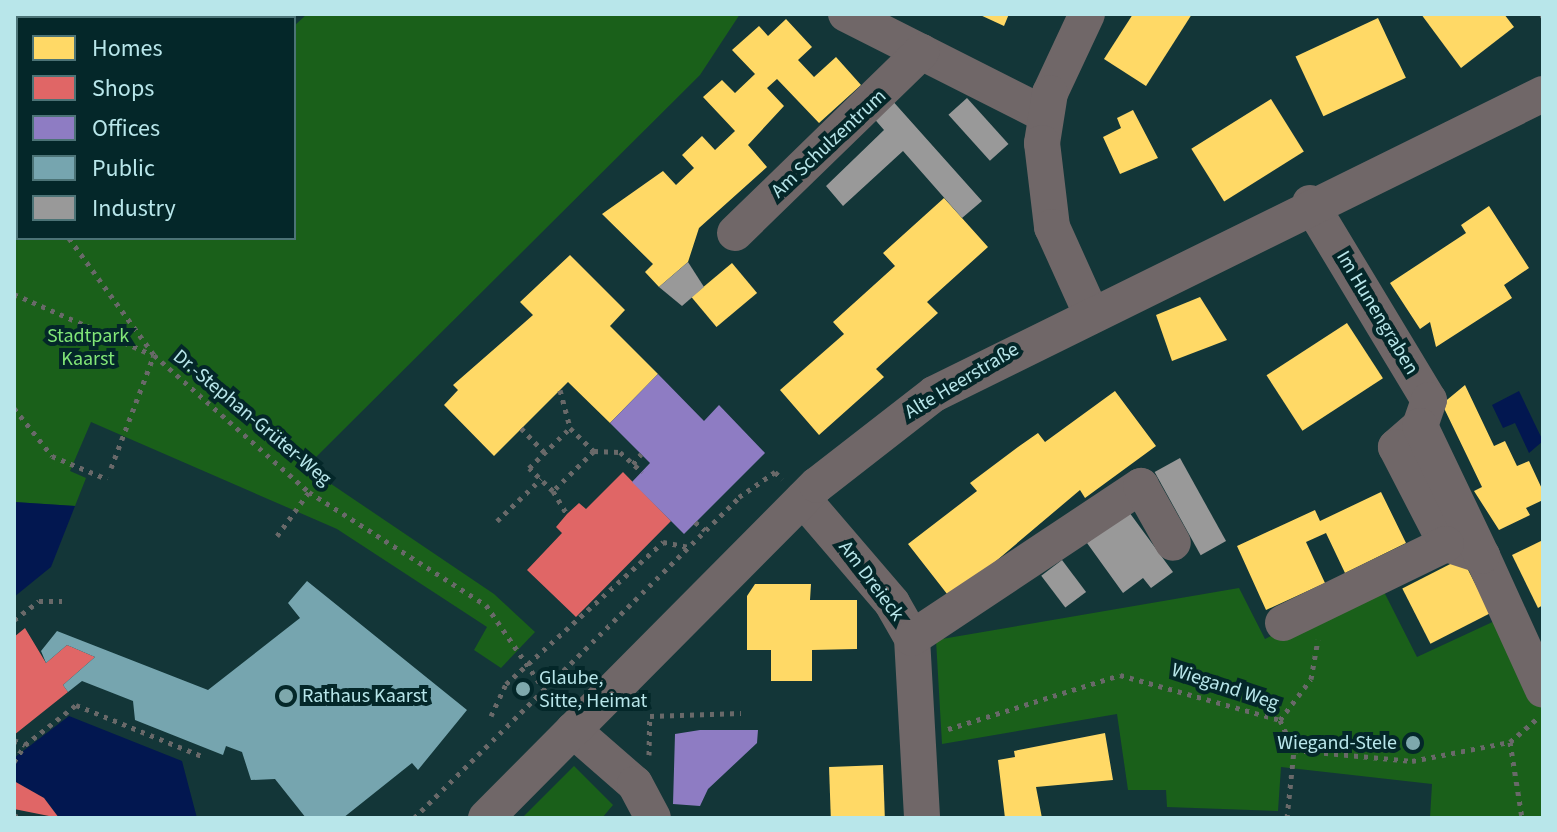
<!DOCTYPE html>
<html>
<head>
<meta charset="utf-8">
<style>
	body { margin:0 }
	#map { position:relative; width:1557px; height:832px; overflow:hidden; background:#133638; font-family:"Source Sans 3",sans-serif }
	div>[style] { position:absolute }
	.green>* { inset:0; background:#1a601a }
	.water>* { inset:0; background:#021750 }
	.homes>* { inset:0; background:#ffd966; transform-origin:0 0 }
	.shops>* { inset:0; background:#e06666 }
	.offices>* { inset:0; background:#8e7cc3 }
	.public>* { inset:0; background:#76a5af }
	.industry>* { inset:0; background:#999; transform-origin:0 0 }
	.path>* { height:5px; margin-top:-2.5px; transform-origin:0; background:repeating-linear-gradient(90deg,#696969 0 4px,transparent 0 10px) }
	.minor>* { height:36px; margin:-18px; padding:0 18px; transform-origin:18px; border-radius:18px; background:#706768 }
	.dots>* { width:22px; height:22px; translate:-50% -50%; box-sizing:border-box; border:4px solid #042729; border-radius:50% }
	span { translate:-50% -50%; white-space:nowrap; text-align:center; line-height:1.15; -webkit-text-stroke:8px #042729; paint-order:stroke }
	.street-label { font-size:20px; color:#b8e6ea }
	.park-label { font-size:20px; color:#82e778 }
	.poi-label { font-size:20px; color:#b8e6ea }
	.left { translate:0 -50%; text-align:left }
	.right { translate:-100% -50%; text-align:right }
	.frame { position:absolute; inset:0; border:16px solid #b8e6ea; pointer-events:none }
	.legend { position:absolute; left:16px; top:16px; width:280px; height:224px; box-sizing:border-box; background:#042729; border:2px solid #4c7376; margin:0; padding:10px 14px; list-style:none; font-size:24px; color:#b8e6ea }
	.legend li { display:flex; align-items:center; gap:16px; height:40px }
	.legend b { width:40px; border:2px solid #4c7376 }
</style>
</head>
<body>
<div id="map">
	<div class="green">
		<div style="clip-path:polygon(14px 14px,244px 18px,18px 18px,18px 238px,294px 238px,294px 26px,307px 14px,740px 14px,700px 75px,306px 467px,494px 594px,535px 632px,501px 668px,474px 650px,487px 627px,337px 529px,91px 422px,70px 471px,86px 478px,75px 506px,14px 502px)"></div>
		<div style="clip-path:polygon(1379px 582px,1417px 657px,1499px 619px,1543px 701px,1543px 818px,1430px 818px,1432px 784px,1281px 767px,1278px 811px,1167px 807px,1166px 790px,1128px 790px,1117px 714px,942px 744px,936px 640px,1239px 588px,1265px 639px)"></div>
		<div style="clip-path:polygon(574px 766px,613px 805px,602px 818px,522px 818px)"></div>
	</div>
	<div class="water">
		<div style="clip-path:polygon(1519px 391px,1543px 441px,1529px 453px,1515px 423px,1503px 428px,1492px 405px)"></div>
		<div style="clip-path:polygon(14px 502px,75px 506px,51px 567px,14px 597px)"></div>
		<div style="clip-path:polygon(69px 716px,182px 761px,197px 818px,59px 818px,44px 798px,14px 781px,14px 758px)"></div>
	</div>
	<div class="homes">
		<div style="clip-path:polygon(978px 14px,1009px 14px,1004px 26px)"></div>
		<div style="clip-path:polygon(1133px 14px,1192px 14px,1146px 86px,1104px 59px)"></div>
		<div style="clip-path:polygon(1421px 14px,1504px 14px,1514px 27px,1461px 68px)"></div>
		<div style="left:1378px;top:18px;width:66px;height:91px;rotate:65deg"></div>
		<div style="clip-path:polygon(786px 19px,812px 47px,798px 60px,814px 77px,836px 57px,861px 85px,819px 123px,777px 79px,767px 88px,784px 106px,748px 145px,767px 167px,699px 228px,688px 262px,659px 287px,645px 272px,653px 264px,602px 214px,663px 171px,676px 185px,694px 168px,682px 155px,702px 136px,715px 150px,735px 131px,703px 97px,722px 80px,735px 93px,755px 74px,732px 50px,759px 26px,768px 36px)"></div>
		<div style="left:1271px;top:99px;width:62px;height:94px;rotate:58deg"></div>
		<div style="clip-path:polygon(1133px 110px,1158px 158px,1120px 174px,1103px 137px,1121px 128px,1117px 118px)"></div>
		<div style="clip-path:polygon(944px 198px,988px 247px,927px 302px,938px 313px,876px 369px,884px 377px,819px 435px,780px 390px,844px 334px,833px 322px,895px 266px,883px 253px)"></div>
		<div style="clip-path:polygon(1489px 206px,1529px 268px,1504px 285px,1512px 298px,1436px 347px,1430px 322px,1420px 329px,1390px 283px,1466px 233px,1461px 225px)"></div>
		<div style="clip-path:polygon(570px 255px,625px 310px,610px 326px,658px 374px,610px 423px,568px 382px,494px 456px,444px 405px,458px 390px,453px 385px,533px 315px,520px 302px)"></div>
		<div style="left:732px;top:263px;width:39px;height:53px;rotate:50deg"></div>
		<div style="clip-path:polygon(1200px 297px,1227px 340px,1172px 361px,1156px 315px)"></div>
		<div style="left:1347px;top:323px;width:66px;height:96px;rotate:57deg"></div>
		<div style="clip-path:polygon(1465px 385px,1494px 446px,1505px 441px,1517px 466px,1529px 461px,1543px 491px,1543px 500px,1526px 508px,1530px 515px,1499px 530px,1474px 491px,1482px 487px,1442px 404px)"></div>
		<div style="clip-path:polygon(1115px 391px,1156px 446px,1085px 498px,1080px 490px,951px 599px,908px 544px,977px 491px,970px 483px,1018px 447px,1038px 433px,1045px 442px)"></div>
		<div style="clip-path:polygon(1381px 492px,1406px 543px,1345px 573px,1326px 533px,1306px 542px,1325px 583px,1266px 610px,1237px 546px,1315px 510px,1320px 521px)"></div>
		<div style="clip-path:polygon(1543px 540px,1543px 605px,1538px 608px,1512px 555px)"></div>
		<div style="left:1462px;top:558px;width:62px;height:67px;rotate:63deg"></div>
		<div style="clip-path:polygon(755px 584px,811px 584px,810px 600px,857px 600px,857px 649px,812px 650px,812px 681px,771px 681px,771px 650px,747px 650px,747px 596px)"></div>
		<div style="clip-path:polygon(1105px 733px,1113px 780px,1036px 787px,1042px 818px,1005px 818px,998px 760px,1015px 757px,1014px 751px)"></div>
		<div style="left:883px;top:765px;width:53px;height:54px;rotate:88deg"></div>
	</div>
	<div class="shops">
		<div style="clip-path:polygon(623px 472px,671px 521px,576px 617px,527px 570px,562px 533px,556px 527px,567px 514px,579px 503px,586px 509px)"></div>
		<div style="clip-path:polygon(25px 628px,46px 663px,67px 645px,95px 657px,63px 685px,68px 692px,14px 735px,14px 637px)"></div>
		<div style="clip-path:polygon(14px 781px,44px 798px,59px 818px,14px 809px)"></div>
	</div>
	<div class="offices">
		<div style="clip-path:polygon(658px 374px,704px 421px,719px 405px,765px 453px,684px 534px,632px 482px,650px 463px,610px 423px)"></div>
		<div style="clip-path:polygon(700px 730px,758px 730px,757px 743px,708px 789px,700px 806px,673px 804px,675px 734px)"></div>
	</div>
	<div class="public">
		<div style="clip-path:polygon(307px 581px,467px 710px,418px 770px,412px 763px,343px 818px,306px 818px,275px 779px,251px 780px,242px 752px,226px 746px,223px 755px,135px 720px,133px 701px,82px 681px,68px 692px,63px 685px,95px 657px,67px 645px,46px 663px,41px 651px,57px 631px,208px 690px,300px 618px,288px 603px)"></div>
	</div>
	<div class="industry">
		<div style="clip-path:polygon(890px 98px,982px 201px,962px 218px,903px 151px,843px 206px,826px 186px,884px 130px,871px 115px)"></div>
		<div style="left:967px;top:98px;width:62px;height:25px;rotate:48deg"></div>
		<div style="clip-path:polygon(688px 262px,704px 287px,682px 306px,659px 287px)"></div>
		<div style="left:1180px;top:458px;width:95px;height:29px;rotate:61deg"></div>
		<div style="clip-path:polygon(1129px 512px,1173px 572px,1151px 588px,1143px 578px,1123px 593px,1087px 543px)"></div>
		<div style="left:1062px;top:560px;width:40px;height:26px;rotate:53deg"></div>
	</div>
	<div class="path">
		<div style="left:155px;top:14px;width:4px;rotate:63deg"></div>
		<div style="left:1542px;top:14px;width:3px;rotate:72deg"></div>
		<div style="left:167px;top:18px;width:5px;rotate:-53deg"></div>
		<div style="left:14px;top:43px;width:7px;rotate:56deg"></div>
		<div style="left:69px;top:238px;width:145px;rotate:54deg"></div>
		<div style="left:154px;top:355px;width:207px;rotate:41.5deg"></div>
		<div style="left:309px;top:492px;width:210px;rotate:32.6deg"></div>
		<div style="left:486px;top:605px;width:120px;rotate:55.5deg"></div>
		<div style="left:14px;top:294px;width:152px;rotate:23.7deg"></div>
		<div style="left:560px;top:390px;width:39px;rotate:75deg"></div>
		<div style="left:14px;top:408px;width:61px;rotate:51.6deg"></div>
		<div style="left:52px;top:456px;width:60px;rotate:22.7deg"></div>
		<div style="left:521px;top:428px;width:35px;rotate:46deg"></div>
		<div style="left:594px;top:451px;width:57px;rotate:135.7deg"></div>
		<div style="left:553px;top:491px;width:33px;rotate:-136deg"></div>
		<div style="left:529px;top:468px;width:57px;rotate:-44.3deg"></div>
		<div style="left:570px;top:428px;width:33px;rotate:44deg"></div>
		<div style="left:594px;top:451px;width:26px;rotate:2deg"></div>
		<div style="left:620px;top:452px;width:30px;rotate:42deg"></div>
		<div style="left:633px;top:464px;width:13px;rotate:-51deg"></div>
		<div style="left:111px;top:468px;width:121px;rotate:-69.2deg"></div>
		<div style="left:553px;top:491px;width:27px;rotate:59deg"></div>
		<div style="left:497px;top:521px;width:61px;rotate:-43.7deg"></div>
		<div style="left:695px;top:522px;width:13px;rotate:39deg"></div>
		<div style="left:277px;top:536px;width:54px;rotate:-54deg"></div>
		<div style="left:14px;top:620px;width:31px;rotate:-37deg"></div>
		<div style="left:39px;top:601px;width:23px"></div>
		<div style="left:491px;top:716px;width:35px;rotate:-65deg"></div>
		<div style="left:506px;top:684px;width:212px;rotate:-42.1deg"></div>
		<div style="left:663px;top:542px;width:25px;rotate:11deg"></div>
		<div style="left:1280px;top:720px;width:51px;rotate:-52.9deg"></div>
		<div style="left:1311px;top:679px;width:40px;rotate:-80deg"></div>
		<div style="left:948px;top:729px;width:180px;rotate:-17.4deg"></div>
		<div style="left:1120px;top:675px;width:166px;rotate:15.7deg"></div>
		<div style="left:1280px;top:720px;width:33px;rotate:65deg"></div>
		<div style="left:1294px;top:750px;width:119px;rotate:5.3deg"></div>
		<div style="left:1412px;top:761px;width:100px;rotate:-11deg"></div>
		<div style="left:14px;top:740px;width:12px;rotate:24deg"></div>
		<div style="left:25px;top:745px;width:65px;rotate:-38.1deg"></div>
		<div style="left:76px;top:705px;width:138px;rotate:22.1deg"></div>
		<div style="left:1510px;top:742px;width:77px;rotate:81deg"></div>
		<div style="left:1510px;top:742px;width:35px;rotate:-41deg"></div>
		<div style="left:649px;top:755px;width:39px;rotate:-89deg"></div>
		<div style="left:650px;top:716px;width:91px;rotate:-1.9deg"></div>
		<div style="left:14px;top:762px;width:20px;rotate:-57deg"></div>
		<div style="left:14px;top:815px;width:7px;rotate:27deg"></div>
		<div style="left:414px;top:818px;width:457px;rotate:-44.6deg"></div>
		<div style="left:739px;top:497px;width:44px;rotate:-34.8deg"></div>
		<div style="left:775px;top:472px;width:10px;rotate:45deg"></div>
		<div style="left:1287px;top:818px;width:68px;rotate:-84.1deg"></div>
	</div>
	<div class="minor">
		<div style="left:846px;top:14px;width:222px;rotate:26.8deg"></div>
		<div style="left:1087px;top:14px;width:87px;rotate:115.1deg"></div>
		<div style="left:1050px;top:93px;width:51px;rotate:99.1deg"></div>
		<div style="left:1042px;top:143px;width:85px;rotate:83.2deg"></div>
		<div style="left:1052px;top:227px;width:92px;rotate:65.7deg"></div>
		<div style="left:1310px;top:203px;width:230px;rotate:58.9deg"></div>
		<div style="left:1429px;top:400px;width:28px;rotate:109deg"></div>
		<div style="left:1420px;top:426px;width:32px;rotate:139deg"></div>
		<div style="left:1396px;top:447px;width:109px;rotate:62.7deg"></div>
		<div style="left:1446px;top:544px;width:38px;rotate:18deg"></div>
		<div style="left:1482px;top:556px;width:147px;rotate:65.5deg"></div>
		<div style="left:735px;top:233px;width:260px;rotate:-44.2deg"></div>
		<div style="left:1420px;top:426px;width:144px;rotate:64.5deg"></div>
		<div style="left:803px;top:499px;width:137px;rotate:49.4deg"></div>
		<div style="left:892px;top:603px;width:40px;rotate:60.3deg"></div>
		<div style="left:912px;top:638px;width:180px;rotate:86.8deg"></div>
		<div style="left:1283px;top:623px;width:181px;rotate:-25.9deg"></div>
		<div style="left:912px;top:638px;width:275px;rotate:-33.6deg"></div>
		<div style="left:1141px;top:486px;width:65px;rotate:60.7deg"></div>
		<div style="left:573px;top:730px;width:82px;rotate:41.1deg"></div>
		<div style="left:635px;top:784px;width:38px;rotate:62deg"></div>
		<div style="left:486px;top:818px;width:470px;rotate:-45.2deg"></div>
		<div style="left:817px;top:485px;width:148px;rotate:-37.9deg"></div>
		<div style="left:934px;top:394px;width:679px;rotate:-26.23deg"></div>
	</div>
	<div class="dots">
		<div style="left:523px;top:689px;background:#7ea8ac"></div>
		<div style="left:286px;top:696px;background:#7ea8ac"></div>
		<div style="left:1413px;top:743px;background:#7ea8ac"></div>
	</div>
	<div class="street-label">
		<span style="left:829px;top:144px;rotate:-43deg">Am Schulzentrum</span>
		<span style="left:1377px;top:313px;rotate:59deg">Im Hunengraben</span>
		<span style="left:962px;top:381px;rotate:-31deg">Alte Heerstraße</span>
		<span style="left:252px;top:418px;rotate:40deg">Dr.-Stephan-Grüter-Weg</span>
		<span style="left:871px;top:581px;rotate:53deg">Am Dreieck</span>
		<span style="left:1225px;top:687px;rotate:18deg">Wiegand Weg</span>
	</div>
	<div class="park-label">
		<span style="left:88px;top:348px">Stadtpark<br>Kaarst</span>
	</div>
	<div class="poi-label">
		<span class="left" style="left:539px;top:690px">Glaube,<br>Sitte, Heimat</span>
		<span class="left" style="left:302px;top:696px">Rathaus Kaarst</span>
		<span class="right" style="left:1397px;top:743px">Wiegand-Stele</span>
	</div>
	<div class="frame"></div>
	<ul class="legend">
	<li><b style="height:22px;background:#ffd966"></b>Homes</li>
	<li><b style="height:22px;background:#e06666"></b>Shops</li>
	<li><b style="height:22px;background:#8e7cc3"></b>Offices</li>
	<li><b style="height:22px;background:#76a5af"></b>Public</li>
	<li><b style="height:22px;background:#999"></b>Industry</li>
	</ul>
</div>
</body>
</html>
